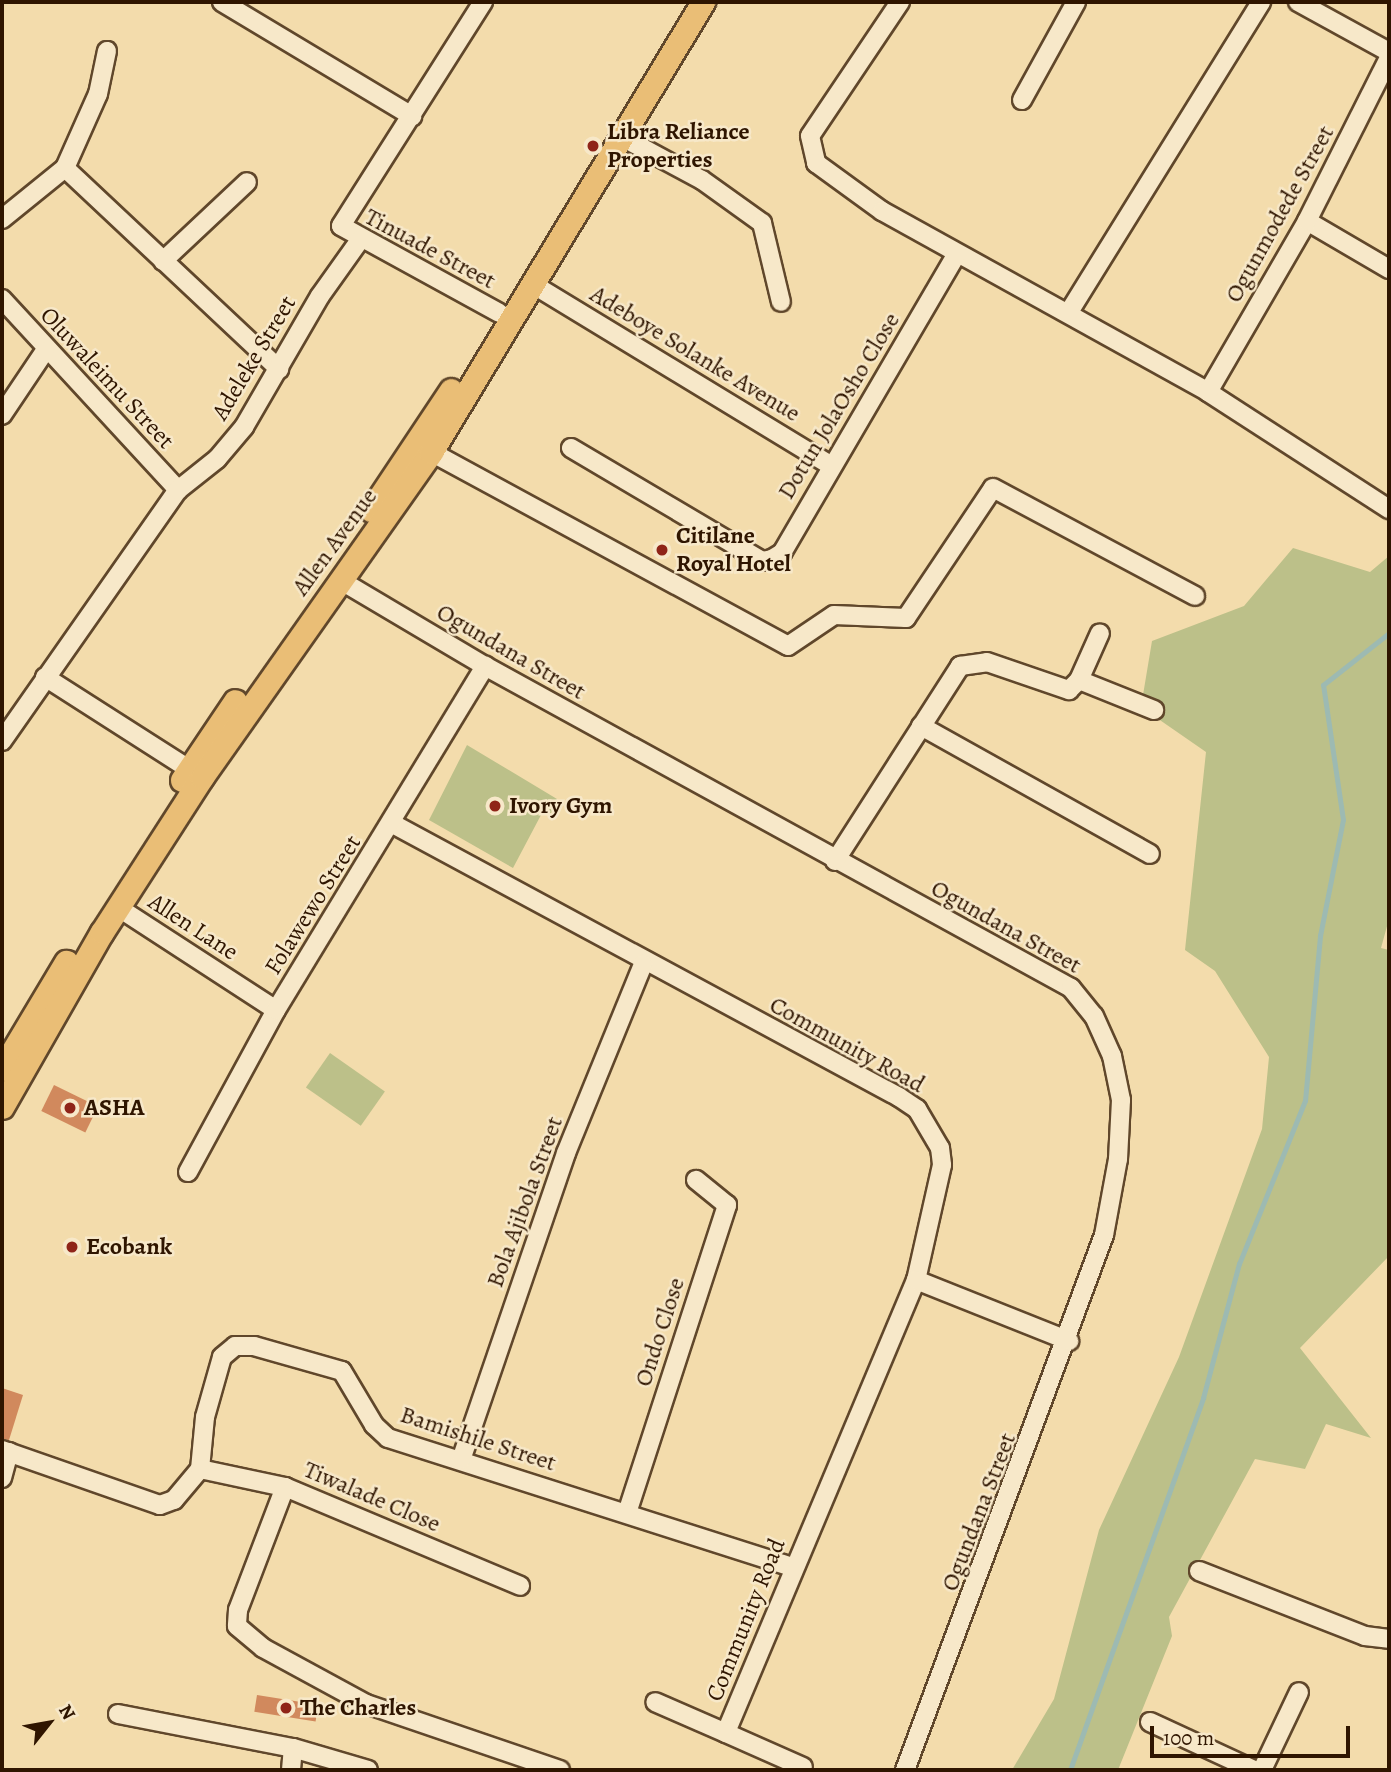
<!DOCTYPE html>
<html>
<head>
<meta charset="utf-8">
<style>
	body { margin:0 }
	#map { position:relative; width:1391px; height:1772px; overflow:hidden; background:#f3dcac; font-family:Alegreya,serif }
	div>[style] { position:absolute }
	.green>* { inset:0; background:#bcc089; transform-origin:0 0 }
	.stream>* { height:4.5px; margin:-2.25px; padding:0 2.25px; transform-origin:2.25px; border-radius:2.25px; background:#9dbab2 }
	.building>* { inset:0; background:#d1895d; transform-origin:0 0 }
	.roads { filter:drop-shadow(2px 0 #60472b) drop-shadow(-2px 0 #60472b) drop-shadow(0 2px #60472b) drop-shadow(0 -2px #60472b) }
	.minor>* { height:18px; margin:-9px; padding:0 9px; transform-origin:9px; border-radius:9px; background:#f7e8c9 }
	.major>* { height:23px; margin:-11.5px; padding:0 11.5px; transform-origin:11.5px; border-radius:11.5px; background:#eabe76 }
	.dots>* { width:19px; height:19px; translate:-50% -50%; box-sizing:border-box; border:4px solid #f7e8c9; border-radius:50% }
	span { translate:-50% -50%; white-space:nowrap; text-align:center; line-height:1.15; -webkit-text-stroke:5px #f7e8c9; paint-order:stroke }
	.poi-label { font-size:24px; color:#2f1500; font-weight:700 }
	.left { translate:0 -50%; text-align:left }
	.street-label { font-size:24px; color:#2f1500 }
	.frame { position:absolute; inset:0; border:4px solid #2f1500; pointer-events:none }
	.north { position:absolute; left:14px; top:1688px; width:70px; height:70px; -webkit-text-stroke:5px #f7e8c9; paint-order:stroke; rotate:59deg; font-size:19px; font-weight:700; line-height:28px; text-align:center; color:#2f1500 }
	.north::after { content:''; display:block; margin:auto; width:24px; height:32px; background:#2f1500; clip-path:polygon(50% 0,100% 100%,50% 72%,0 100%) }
	.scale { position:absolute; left:1150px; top:1726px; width:200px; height:32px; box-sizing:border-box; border:4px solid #2f1500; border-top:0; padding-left:9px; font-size:21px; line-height:24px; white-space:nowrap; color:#2f1500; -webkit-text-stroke:5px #f7e8c9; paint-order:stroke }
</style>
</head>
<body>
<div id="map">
	<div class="green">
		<div style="clip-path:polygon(1293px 548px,1370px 572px,1389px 556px,1389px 919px,1381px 948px,1389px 950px,1389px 1256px,1300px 1348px,1371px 1438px,1326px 1424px,1305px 1469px,1255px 1459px,1169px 1617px,1172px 1636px,1118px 1770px,1012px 1770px,1054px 1699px,1099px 1530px,1179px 1357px,1262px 1129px,1269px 1057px,1215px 971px,1185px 950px,1206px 752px,1141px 707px,1152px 641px,1244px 606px)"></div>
		<div style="clip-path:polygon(467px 745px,557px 799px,551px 813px,541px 815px,513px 868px,429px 820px)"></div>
		<div style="left:330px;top:1053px;width:67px;height:42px;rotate:35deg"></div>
	</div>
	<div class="stream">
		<div style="left:1070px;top:1770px;width:395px;rotate:-70.3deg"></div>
		<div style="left:1203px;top:1398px;width:139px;rotate:-75deg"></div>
		<div style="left:1239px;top:1264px;width:176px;rotate:-68deg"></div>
		<div style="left:1305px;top:1101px;width:166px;rotate:-84.8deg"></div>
		<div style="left:1320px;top:936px;width:118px;rotate:-78.8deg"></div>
		<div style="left:1343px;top:820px;width:136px;rotate:-98.4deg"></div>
		<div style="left:1323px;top:685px;width:84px;rotate:-38.2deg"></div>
	</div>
	<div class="building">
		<div style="left:54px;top:1085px;width:49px;height:29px;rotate:26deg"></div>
		<div style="clip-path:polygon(2px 1388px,23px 1395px,9px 1440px,2px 1439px)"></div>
		<div style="left:257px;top:1695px;width:62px;height:17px;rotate:9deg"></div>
	</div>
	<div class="roads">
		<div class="minor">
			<div style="left:222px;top:2px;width:222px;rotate:31deg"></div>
			<div style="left:483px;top:2px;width:265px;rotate:122.4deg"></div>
			<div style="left:341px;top:226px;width:180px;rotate:28.8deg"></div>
			<div style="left:900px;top:2px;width:161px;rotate:123.9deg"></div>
			<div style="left:810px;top:136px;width:28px;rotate:77deg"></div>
			<div style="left:816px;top:163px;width:82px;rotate:36deg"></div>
			<div style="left:882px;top:211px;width:373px;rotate:29deg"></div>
			<div style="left:1208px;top:392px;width:216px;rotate:32.9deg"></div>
			<div style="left:1298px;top:2px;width:104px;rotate:28.8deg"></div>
			<div style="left:1022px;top:100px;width:112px;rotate:-61.1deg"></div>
			<div style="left:622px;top:137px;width:91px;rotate:28.3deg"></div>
			<div style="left:702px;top:180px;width:74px;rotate:35.6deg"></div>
			<div style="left:762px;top:223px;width:81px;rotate:76.5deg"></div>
			<div style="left:65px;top:168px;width:294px;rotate:43.2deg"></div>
			<div style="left:2px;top:219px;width:81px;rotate:-39deg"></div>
			<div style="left:65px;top:168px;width:81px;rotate:-66deg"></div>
			<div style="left:98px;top:94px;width:44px;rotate:-78.2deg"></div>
			<div style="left:1307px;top:221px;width:95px;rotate:30.3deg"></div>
			<div style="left:163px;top:261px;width:115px;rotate:-43.2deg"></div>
			<div style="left:534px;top:285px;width:346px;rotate:31.3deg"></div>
			<div style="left:2px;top:299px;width:260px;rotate:47.3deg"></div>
			<div style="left:1069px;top:312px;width:365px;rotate:-58.2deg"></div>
			<div style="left:1208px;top:392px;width:198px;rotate:-59.9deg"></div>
			<div style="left:1307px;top:221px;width:182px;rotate:-63.3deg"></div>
			<div style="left:2px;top:415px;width:77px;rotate:-56.1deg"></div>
			<div style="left:571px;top:448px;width:222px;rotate:30.6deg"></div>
			<div style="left:762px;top:561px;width:10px;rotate:-11deg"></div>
			<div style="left:772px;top:559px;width:12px;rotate:-31deg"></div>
			<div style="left:782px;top:553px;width:345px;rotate:-59.7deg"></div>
			<div style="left:431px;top:452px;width:406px;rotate:28.5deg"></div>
			<div style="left:788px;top:646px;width:55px;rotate:-34deg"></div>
			<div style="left:834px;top:615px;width:72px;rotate:2.4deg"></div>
			<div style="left:906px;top:618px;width:156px;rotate:-56.2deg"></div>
			<div style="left:993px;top:488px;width:229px;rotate:28.1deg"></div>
			<div style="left:340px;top:580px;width:169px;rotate:30.7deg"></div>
			<div style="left:485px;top:666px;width:669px;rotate:28.79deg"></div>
			<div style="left:1071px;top:988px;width:36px;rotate:51deg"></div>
			<div style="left:1094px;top:1016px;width:44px;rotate:65.8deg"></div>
			<div style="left:1112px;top:1056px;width:45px;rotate:78.4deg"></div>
			<div style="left:1121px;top:1100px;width:59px;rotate:92.9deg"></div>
			<div style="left:1118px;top:1159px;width:77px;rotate:100.4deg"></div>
			<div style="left:1104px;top:1235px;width:571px;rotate:110.4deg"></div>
			<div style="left:45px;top:677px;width:171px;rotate:32.6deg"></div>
			<div style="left:1079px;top:680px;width:51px;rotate:-65.9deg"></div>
			<div style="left:921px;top:726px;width:262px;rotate:29.2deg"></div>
			<div style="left:2px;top:741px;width:307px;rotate:-55deg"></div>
			<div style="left:178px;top:490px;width:50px;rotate:-38.5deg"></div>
			<div style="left:217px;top:459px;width:42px;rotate:-49.8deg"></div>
			<div style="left:244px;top:427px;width:151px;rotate:-59.9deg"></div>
			<div style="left:320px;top:296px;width:69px;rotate:-54.5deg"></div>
			<div style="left:393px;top:824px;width:575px;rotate:28.35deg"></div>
			<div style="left:899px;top:1097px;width:22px;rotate:34deg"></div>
			<div style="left:917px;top:1109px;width:45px;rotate:59.5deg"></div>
			<div style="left:940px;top:1148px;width:17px;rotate:83deg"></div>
			<div style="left:942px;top:1165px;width:118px;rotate:102.7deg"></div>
			<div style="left:916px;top:1280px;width:491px;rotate:112.8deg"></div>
			<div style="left:726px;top:1733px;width:77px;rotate:-156.4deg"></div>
			<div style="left:835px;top:861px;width:232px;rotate:-57.3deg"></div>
			<div style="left:960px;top:666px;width:27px;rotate:-8deg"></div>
			<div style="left:987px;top:662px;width:87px;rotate:18.9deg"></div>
			<div style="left:1069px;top:690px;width:14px;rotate:-45deg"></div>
			<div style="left:1079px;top:680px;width:81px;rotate:21.8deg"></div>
			<div style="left:119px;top:908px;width:187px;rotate:33deg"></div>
			<div style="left:188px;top:1172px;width:184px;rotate:-61.5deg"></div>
			<div style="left:276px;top:1010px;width:403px;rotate:-58.7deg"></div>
			<div style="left:916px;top:1280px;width:165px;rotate:21.7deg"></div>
			<div style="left:2px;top:1450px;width:167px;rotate:19.2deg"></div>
			<div style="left:160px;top:1505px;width:15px;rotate:-20deg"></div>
			<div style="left:174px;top:1500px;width:40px;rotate:-50deg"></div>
			<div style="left:200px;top:1469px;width:52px;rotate:-84.5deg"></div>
			<div style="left:205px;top:1417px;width:62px;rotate:-74.2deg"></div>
			<div style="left:222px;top:1357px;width:17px;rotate:-40deg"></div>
			<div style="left:235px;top:1346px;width:19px"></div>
			<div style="left:254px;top:1346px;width:91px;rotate:15.9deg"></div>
			<div style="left:342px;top:1371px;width:63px;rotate:59.3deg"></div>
			<div style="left:374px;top:1425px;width:19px;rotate:43deg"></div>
			<div style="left:388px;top:1438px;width:425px;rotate:17.7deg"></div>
			<div style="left:461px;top:1460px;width:324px;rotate:-71.1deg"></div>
			<div style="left:566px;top:1153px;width:204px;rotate:-67.8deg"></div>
			<div style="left:200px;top:1469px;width:87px;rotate:12deg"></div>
			<div style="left:285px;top:1487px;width:255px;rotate:22.8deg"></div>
			<div style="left:2px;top:1478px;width:27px;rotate:-75deg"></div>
			<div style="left:285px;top:1487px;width:132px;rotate:110.9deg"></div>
			<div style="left:238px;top:1610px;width:16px;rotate:94deg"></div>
			<div style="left:237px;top:1626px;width:34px;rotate:40deg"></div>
			<div style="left:263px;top:1648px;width:117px;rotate:28.5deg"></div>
			<div style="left:366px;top:1704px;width:205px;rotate:18.8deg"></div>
			<div style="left:627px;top:1513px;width:324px;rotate:-72deg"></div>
			<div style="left:727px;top:1205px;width:40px;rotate:-141deg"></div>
			<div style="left:1199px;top:1571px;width:178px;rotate:21.4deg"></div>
			<div style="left:1365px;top:1636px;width:24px;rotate:7deg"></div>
			<div style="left:118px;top:1714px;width:178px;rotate:11deg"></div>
			<div style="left:293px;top:1748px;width:78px;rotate:16.3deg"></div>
			<div style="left:1150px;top:1722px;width:115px;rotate:24.8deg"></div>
			<div style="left:726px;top:1733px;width:84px;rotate:23.8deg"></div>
			<div style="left:291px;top:1770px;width:22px;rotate:-85deg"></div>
			<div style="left:1262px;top:1770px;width:86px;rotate:-64.6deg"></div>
		</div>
		<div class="major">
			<div style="left:371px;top:510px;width:144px;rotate:-56.3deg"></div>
			<div style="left:182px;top:780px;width:95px;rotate:-56.1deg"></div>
			<div style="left:2px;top:1069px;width:125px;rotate:-59.1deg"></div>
			<div style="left:2px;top:1107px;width:202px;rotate:-60.3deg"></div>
			<div style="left:102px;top:932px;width:184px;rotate:-57.2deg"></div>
			<div style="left:202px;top:777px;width:398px;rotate:-54.8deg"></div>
			<div style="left:431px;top:452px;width:526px;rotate:-58.85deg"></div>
		</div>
	</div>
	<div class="dots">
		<div style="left:593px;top:146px;background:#8f2418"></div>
		<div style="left:662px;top:550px;background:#8f2418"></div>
		<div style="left:495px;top:806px;background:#8f2418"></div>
		<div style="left:70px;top:1108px;background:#8f2418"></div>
		<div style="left:72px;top:1247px;background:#8f2418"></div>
		<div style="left:286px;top:1708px;background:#8f2418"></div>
	</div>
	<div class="poi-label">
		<span class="left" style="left:607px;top:146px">Libra Reliance<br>Properties</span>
		<span class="left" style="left:676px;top:550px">Citilane<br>Royal Hotel</span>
		<span class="left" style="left:509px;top:806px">Ivory Gym</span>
		<span class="left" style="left:84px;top:1108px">ASHA</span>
		<span class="left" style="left:86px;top:1247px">Ecobank</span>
		<span class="left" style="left:300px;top:1708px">The Charles</span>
	</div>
	<div class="street-label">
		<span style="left:1280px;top:214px;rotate:-61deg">Ogunmodede Street</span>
		<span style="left:430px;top:249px;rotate:28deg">Tinuade Street</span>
		<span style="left:695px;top:354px;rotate:31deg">Adeboye Solanke Avenue</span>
		<span style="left:254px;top:358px;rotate:-59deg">Adeleke Street</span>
		<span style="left:107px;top:378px;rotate:47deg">Oluwaleimu Street</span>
		<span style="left:839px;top:406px;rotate:-59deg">Dotun JolaOsho Close</span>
		<span style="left:335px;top:542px;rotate:-54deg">Allen Avenue</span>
		<span style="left:511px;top:652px;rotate:30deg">Ogundana Street</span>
		<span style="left:313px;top:905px;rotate:-58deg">Folawewo Street</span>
		<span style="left:193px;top:927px;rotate:33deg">Allen Lane</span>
		<span style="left:1006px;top:927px;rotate:29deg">Ogundana Street</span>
		<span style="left:847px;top:1045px;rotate:29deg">Community Road</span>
		<span style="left:525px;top:1202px;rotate:-70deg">Bola Ajibola Street</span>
		<span style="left:660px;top:1332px;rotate:-72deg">Ondo Close</span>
		<span style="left:478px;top:1439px;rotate:18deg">Bamishile Street</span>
		<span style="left:372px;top:1497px;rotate:23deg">Tiwalade Close</span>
		<span style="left:979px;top:1512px;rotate:-69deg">Ogundana Street</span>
		<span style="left:746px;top:1620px;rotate:-68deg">Community Road</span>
	</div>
	<div class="frame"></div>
	<div class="north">N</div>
	<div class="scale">100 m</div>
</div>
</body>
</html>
